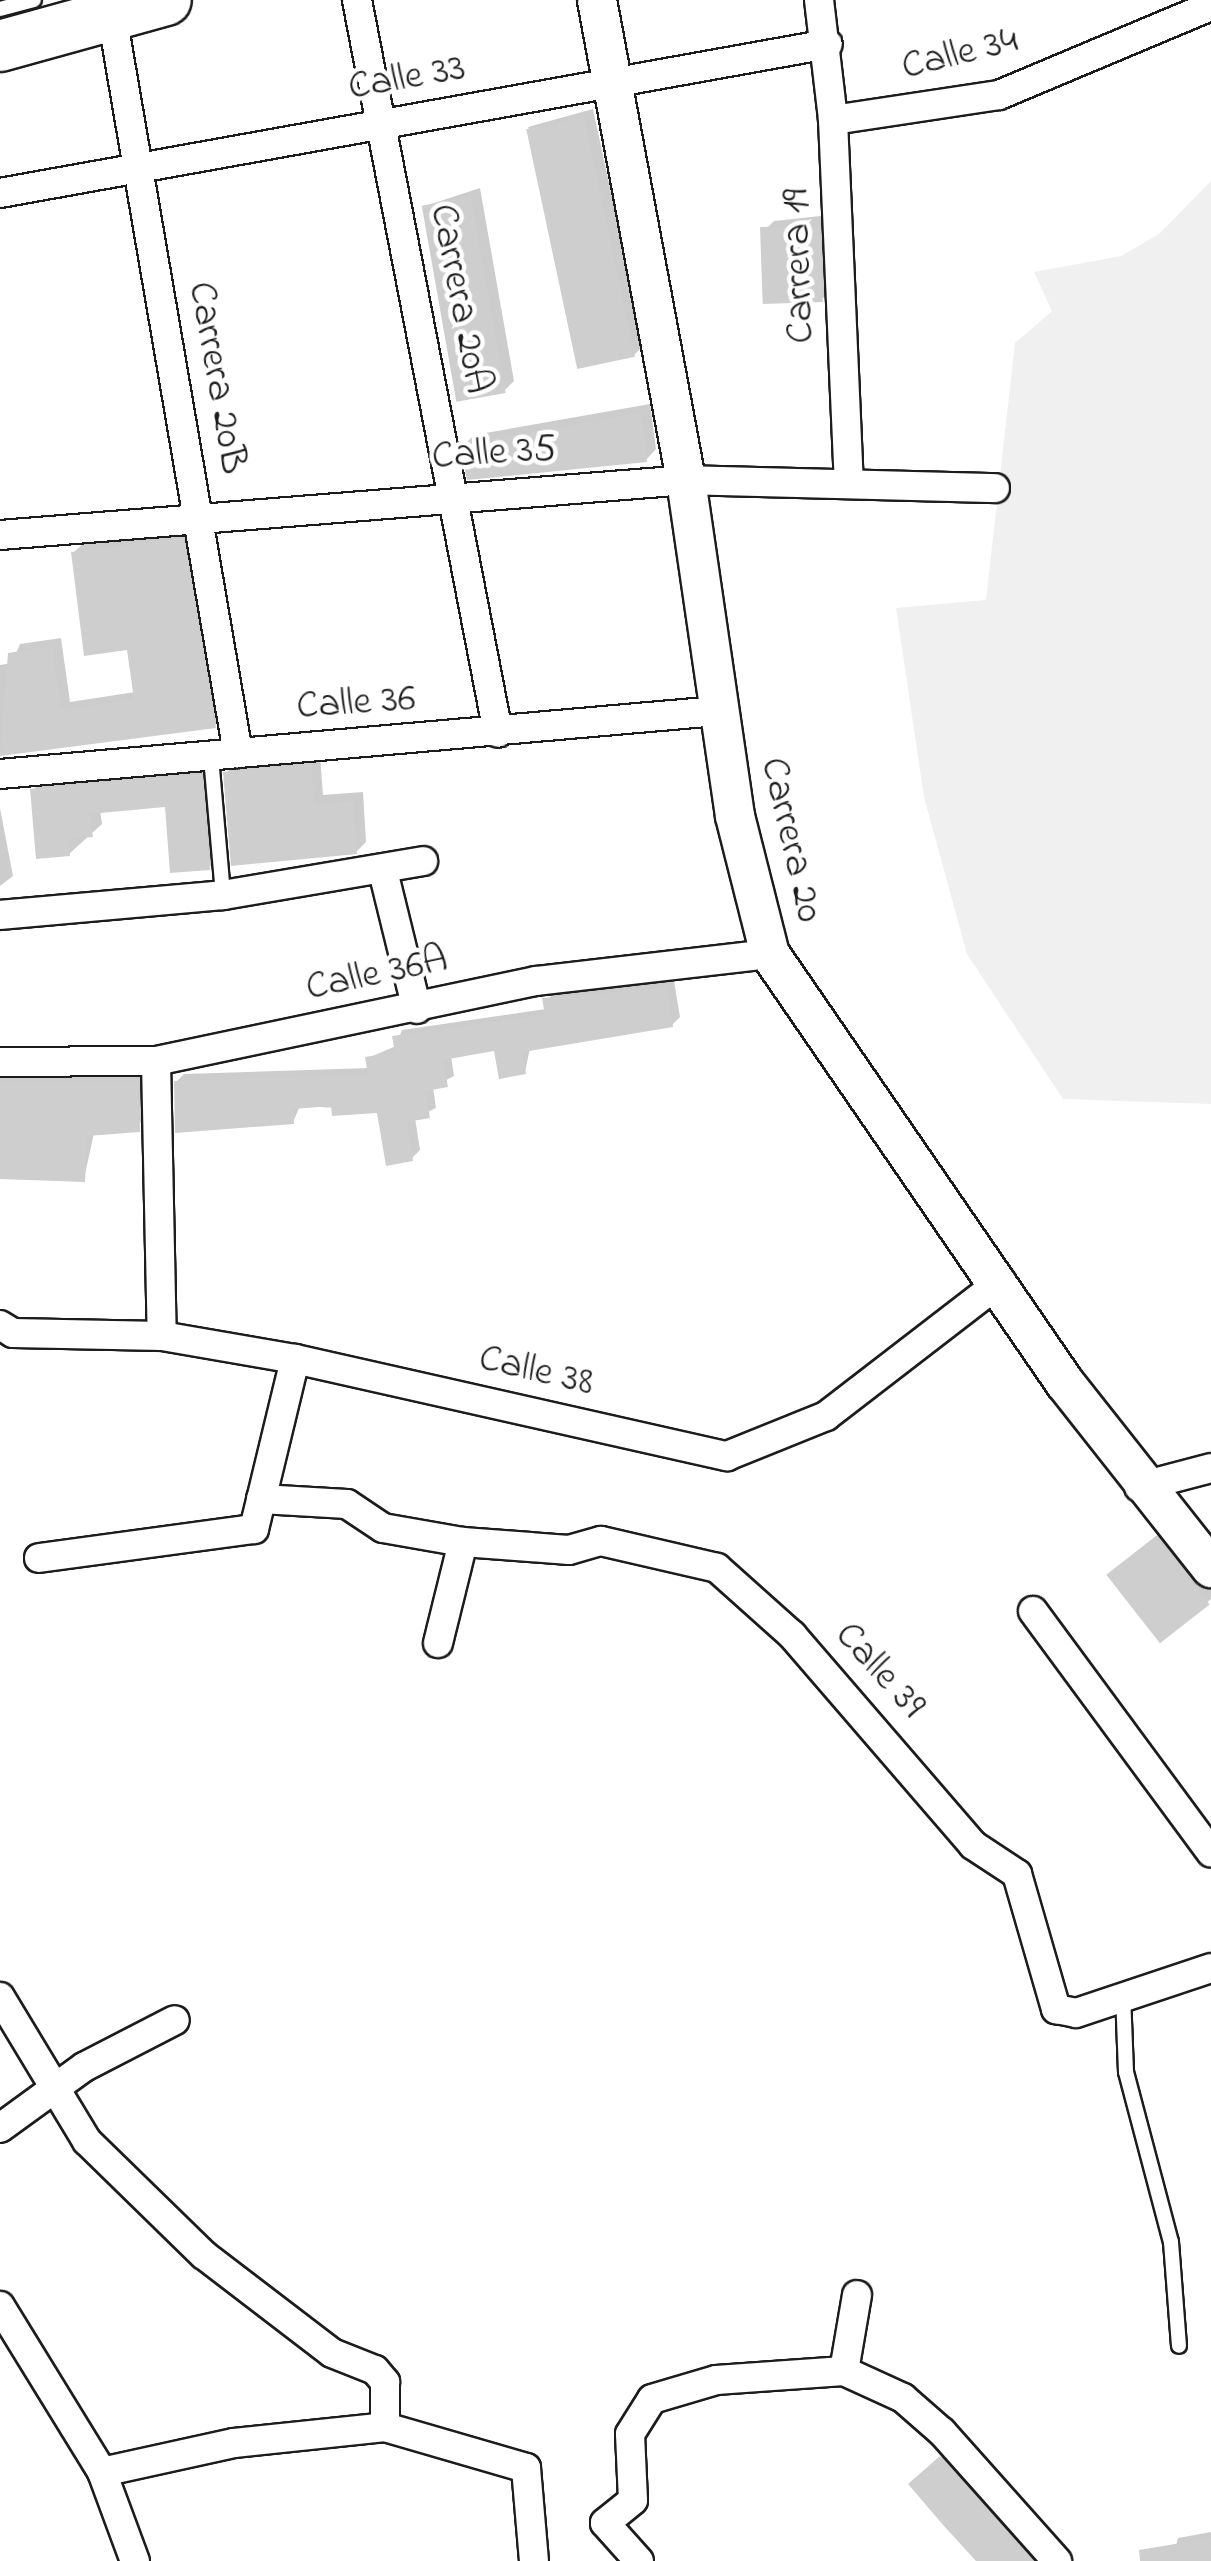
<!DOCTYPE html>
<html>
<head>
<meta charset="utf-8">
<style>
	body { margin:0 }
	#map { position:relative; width:1211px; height:2561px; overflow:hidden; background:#fff; font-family:"Indie Flower",sans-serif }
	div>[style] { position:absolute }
	.built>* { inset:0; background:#f0f0f0 }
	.shadow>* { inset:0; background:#0003 }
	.building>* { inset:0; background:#cecece; transform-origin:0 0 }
	.roads { filter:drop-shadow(2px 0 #1c1c1c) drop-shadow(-2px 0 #1c1c1c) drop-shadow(0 2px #1c1c1c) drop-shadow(0 -2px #1c1c1c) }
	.lane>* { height:14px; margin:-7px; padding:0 7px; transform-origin:7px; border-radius:7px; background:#fff }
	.street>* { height:28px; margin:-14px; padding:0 14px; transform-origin:14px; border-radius:14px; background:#fff }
	.secondary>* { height:38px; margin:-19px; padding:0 19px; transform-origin:19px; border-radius:19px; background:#fff }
	.highway>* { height:50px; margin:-25px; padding:0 25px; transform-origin:25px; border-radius:25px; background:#fff }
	span { translate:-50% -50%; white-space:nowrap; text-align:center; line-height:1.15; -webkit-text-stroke:9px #fff; paint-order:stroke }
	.street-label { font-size:40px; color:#1c1c1c }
</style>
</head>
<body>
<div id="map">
	<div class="built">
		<div style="clip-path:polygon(1211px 181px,1211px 1104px,1063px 1099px,967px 954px,924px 797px,896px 608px,986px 600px,1015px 343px,1052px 311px,1034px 272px,1121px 256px,1159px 234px)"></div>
	</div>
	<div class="shadow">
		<div style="clip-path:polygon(593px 109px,644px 345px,634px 355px,528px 127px)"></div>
		<div style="clip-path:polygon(480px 188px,514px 381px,504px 391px,425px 206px)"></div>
		<div style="clip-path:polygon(830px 215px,834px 288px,822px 299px,763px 232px,774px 221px)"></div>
		<div style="clip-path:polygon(650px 404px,656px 449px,646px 460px,463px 446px,474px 435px)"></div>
		<div style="clip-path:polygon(193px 529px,224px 716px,215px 725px,0 755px,0 665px,12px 663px,20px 644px,61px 638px,70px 702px,135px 692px,129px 647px,74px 552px,84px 543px)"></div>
		<div style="clip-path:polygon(320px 755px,323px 795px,363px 792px,366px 842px,356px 852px,226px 773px,236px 763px)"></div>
		<div style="clip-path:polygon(211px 765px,219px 857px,209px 867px,167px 804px,100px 810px,102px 824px,69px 854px,33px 790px,43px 780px)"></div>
		<div style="clip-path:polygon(0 808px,13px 876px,0 886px)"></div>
		<div style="clip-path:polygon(674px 981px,680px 1017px,672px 1025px,530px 1048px,525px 1072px,496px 1049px,451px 1056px,454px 1076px,433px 1087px,436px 1108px,415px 1118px,420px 1150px,412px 1158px,379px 1110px,300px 1106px,293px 1122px,176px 1082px,184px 1074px,369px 1068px,368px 1058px,396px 1046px,402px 1030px,546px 1009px,553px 991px)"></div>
		<div style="clip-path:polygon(0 1072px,146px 1073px,147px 1121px,94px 1133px,84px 1179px,0 1176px)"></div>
		<div style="clip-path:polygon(1168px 1527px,1211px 1581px,1211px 1599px,1161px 1639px,1121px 1564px)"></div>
		<div style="clip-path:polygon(950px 2450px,1049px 2561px,979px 2561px,920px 2476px)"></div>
		<div style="clip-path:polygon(1211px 2532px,1211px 2561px,1172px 2561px,1178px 2538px)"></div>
	</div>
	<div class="building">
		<div style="left:584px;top:117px;width:245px;height:59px;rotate:78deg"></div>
		<div style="left:471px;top:197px;width:199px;height:50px;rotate:80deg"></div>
		<div style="left:820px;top:225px;width:77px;height:60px;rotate:88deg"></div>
		<div style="clip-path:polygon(641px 413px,647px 462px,467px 480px,460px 445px)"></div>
		<div style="clip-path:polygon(183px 538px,216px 728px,0 756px,8px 653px,52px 646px,61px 710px,134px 699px,127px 650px,84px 656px,71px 552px)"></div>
		<div style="clip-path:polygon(311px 764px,314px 804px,353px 801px,357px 854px,231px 866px,223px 772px)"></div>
		<div style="clip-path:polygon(202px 774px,210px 870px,170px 873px,165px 807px,90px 814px,93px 837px,68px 839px,70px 856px,36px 859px,30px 789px)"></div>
		<div style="clip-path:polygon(666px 988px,673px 1027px,523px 1052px,526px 1074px,499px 1079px,494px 1051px,443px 1060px,448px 1087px,425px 1091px,430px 1118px,407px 1122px,413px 1161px,386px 1166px,377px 1113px,332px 1116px,331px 1106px,293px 1109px,294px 1124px,175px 1133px,174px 1081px,368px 1075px,365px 1057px,395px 1052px,392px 1036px,545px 1015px,542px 998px)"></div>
		<div style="clip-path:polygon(0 1081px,139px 1081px,140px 1132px,87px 1136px,85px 1182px,0 1179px)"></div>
		<div style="left:1156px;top:1536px;width:87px;height:63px;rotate:52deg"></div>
		<div style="clip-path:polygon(940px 2456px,1034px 2561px,976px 2561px,944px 2526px,908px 2484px)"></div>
		<div style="clip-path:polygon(1211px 2538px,1211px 2561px,1140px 2561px,1139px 2550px)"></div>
	</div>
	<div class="roads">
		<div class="lane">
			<div style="left:0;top:9px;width:35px;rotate:-15deg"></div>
			<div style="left:211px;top:757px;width:139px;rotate:85deg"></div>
			<div style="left:1123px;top:1994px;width:78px;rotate:87.8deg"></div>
			<div style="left:1126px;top:2072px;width:176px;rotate:75.2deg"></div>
			<div style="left:1171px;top:2242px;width:104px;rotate:85.6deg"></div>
		</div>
		<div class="street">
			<div style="left:357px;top:0;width:746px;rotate:79.11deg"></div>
			<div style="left:819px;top:0;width:121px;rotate:83.3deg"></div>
			<div style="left:833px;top:120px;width:364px;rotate:87.5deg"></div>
			<div style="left:112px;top:16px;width:748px;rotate:80.3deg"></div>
			<div style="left:833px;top:120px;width:168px;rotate:-8.6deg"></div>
			<div style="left:999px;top:95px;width:230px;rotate:-22.8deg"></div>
			<div style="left:0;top:193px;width:841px;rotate:-10.2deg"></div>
			<div style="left:0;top:535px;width:688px;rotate:-4.58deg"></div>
			<div style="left:686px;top:480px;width:309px;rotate:1.5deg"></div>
			<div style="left:0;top:774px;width:720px;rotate:-5.02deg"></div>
			<div style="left:383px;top:871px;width:142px;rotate:76.2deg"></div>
			<div style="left:0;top:915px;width:224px;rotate:-5.1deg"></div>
			<div style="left:223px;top:895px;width:203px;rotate:-9.6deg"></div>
			<div style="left:156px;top:1061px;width:275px;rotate:88.8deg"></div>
			<div style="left:0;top:1062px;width:156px;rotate:-0.4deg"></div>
			<div style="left:156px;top:1061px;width:388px;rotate:-11.9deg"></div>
			<div style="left:536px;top:981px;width:236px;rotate:-6.6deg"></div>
			<div style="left:0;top:1325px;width:15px;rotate:32deg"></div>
			<div style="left:13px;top:1333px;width:149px;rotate:1.2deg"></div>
			<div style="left:162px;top:1336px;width:135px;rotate:9.8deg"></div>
			<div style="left:295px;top:1359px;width:443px;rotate:12.7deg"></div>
			<div style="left:727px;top:1456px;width:107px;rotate:-22deg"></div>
			<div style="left:826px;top:1416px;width:221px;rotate:-37.6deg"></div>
			<div style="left:1139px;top:1487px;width:74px;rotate:-14.8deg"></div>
			<div style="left:261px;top:1499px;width:86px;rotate:3.3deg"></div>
			<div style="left:347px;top:1504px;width:43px;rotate:33.7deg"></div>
			<div style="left:383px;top:1528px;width:81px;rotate:9.9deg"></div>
			<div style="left:463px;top:1542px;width:106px;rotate:4.3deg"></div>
			<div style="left:569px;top:1550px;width:33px;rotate:-16deg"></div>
			<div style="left:601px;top:1541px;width:119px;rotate:13.1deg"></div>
			<div style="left:717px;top:1568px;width:101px;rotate:41.8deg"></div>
			<div style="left:792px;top:1635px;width:277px;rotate:49.2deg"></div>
			<div style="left:973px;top:1845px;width:53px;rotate:33.4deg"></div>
			<div style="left:1017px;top:1874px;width:141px;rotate:73.9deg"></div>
			<div style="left:1056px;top:2009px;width:20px;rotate:11deg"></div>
			<div style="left:1076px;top:2013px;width:142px;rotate:-18.4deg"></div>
			<div style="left:39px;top:1558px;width:217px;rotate:-7.7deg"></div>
			<div style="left:254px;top:1529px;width:175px;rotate:-76.4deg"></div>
			<div style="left:1033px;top:1611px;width:300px;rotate:53.6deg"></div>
			<div style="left:438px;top:1643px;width:104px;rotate:-76.1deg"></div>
			<div style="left:0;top:1997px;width:168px;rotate:58.9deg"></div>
			<div style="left:87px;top:2141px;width:163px;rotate:44.3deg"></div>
			<div style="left:204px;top:2255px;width:161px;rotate:37.4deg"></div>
			<div style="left:332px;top:2353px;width:46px;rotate:21.6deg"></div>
			<div style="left:375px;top:2370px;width:16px;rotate:50deg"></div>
			<div style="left:385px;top:2382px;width:45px;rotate:90deg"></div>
			<div style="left:0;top:2128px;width:104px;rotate:-36deg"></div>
			<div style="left:84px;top:2067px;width:102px;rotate:-27.3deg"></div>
			<div style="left:0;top:2306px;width:195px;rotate:58.4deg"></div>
			<div style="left:102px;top:2472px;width:95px;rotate:69.7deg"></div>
			<div style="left:844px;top:2371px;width:77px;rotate:-80.3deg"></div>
			<div style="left:102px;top:2472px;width:135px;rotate:-12.4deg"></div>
			<div style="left:234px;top:2443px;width:152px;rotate:-6deg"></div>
			<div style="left:385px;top:2427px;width:147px;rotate:16.2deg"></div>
			<div style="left:526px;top:2468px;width:93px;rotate:85.1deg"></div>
			<div style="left:639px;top:2561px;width:51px;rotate:-131.8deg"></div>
			<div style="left:605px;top:2523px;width:36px;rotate:-39deg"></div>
			<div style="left:633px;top:2500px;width:66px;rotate:-92.6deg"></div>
			<div style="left:630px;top:2434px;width:41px;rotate:-57.8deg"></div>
			<div style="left:652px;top:2399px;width:67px;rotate:-16.5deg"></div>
			<div style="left:716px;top:2380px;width:128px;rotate:-4deg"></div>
			<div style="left:844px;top:2371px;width:65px;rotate:24.6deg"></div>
			<div style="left:903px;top:2398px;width:52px;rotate:41.1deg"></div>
			<div style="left:942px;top:2432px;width:173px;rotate:48.3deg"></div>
		</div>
		<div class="secondary">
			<div style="left:597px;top:0;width:488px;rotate:79.5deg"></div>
			<div style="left:686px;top:480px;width:340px;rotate:81.7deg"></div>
			<div style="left:735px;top:816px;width:142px;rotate:75.8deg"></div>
			<div style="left:770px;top:954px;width:521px;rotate:55.49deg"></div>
			<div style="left:1065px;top:1383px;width:236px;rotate:51.7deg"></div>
		</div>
		<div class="highway">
			<div style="left:0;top:46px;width:172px;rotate:-15.5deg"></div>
		</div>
	</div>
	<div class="street-label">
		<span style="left:960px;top:55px;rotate:-14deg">Calle 34</span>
		<span style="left:407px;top:79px;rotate:-10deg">Calle 33</span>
		<span style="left:800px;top:266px;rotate:-92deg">Carrera 19</span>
		<span style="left:459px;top:299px;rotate:79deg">Carrera 20A</span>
		<span style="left:216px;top:378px;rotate:80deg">Carrera 20B</span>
		<span style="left:494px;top:454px;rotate:-4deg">Calle 35</span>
		<span style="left:356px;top:704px;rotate:-4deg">Calle 36</span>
		<span style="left:790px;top:840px;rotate:77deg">Carrera 20</span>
		<span style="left:377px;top:975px;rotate:-12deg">Calle 36A</span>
		<span style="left:536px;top:1372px;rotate:13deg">Calle 38</span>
		<span style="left:879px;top:1671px;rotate:48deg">Calle 39</span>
	</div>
</div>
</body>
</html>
